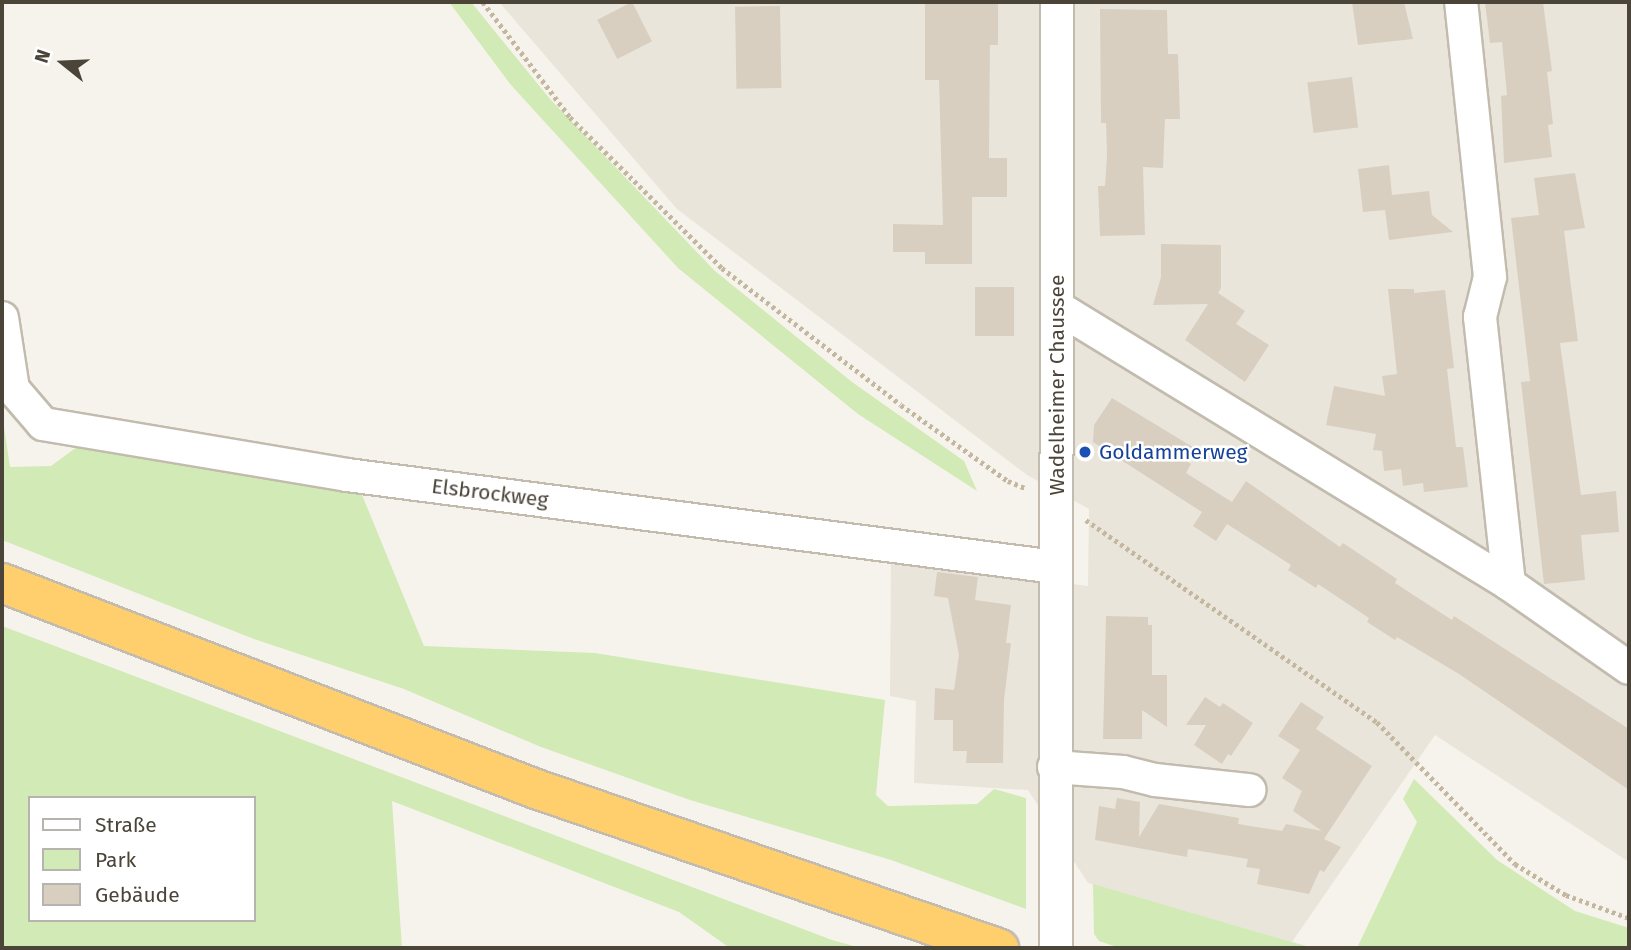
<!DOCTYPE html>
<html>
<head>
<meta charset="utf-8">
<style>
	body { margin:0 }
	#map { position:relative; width:1631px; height:950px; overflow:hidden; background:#f6f3ec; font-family:"Fira Sans",sans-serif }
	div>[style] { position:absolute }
	.residential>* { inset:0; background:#eae5da }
	.green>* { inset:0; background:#d2eab5 }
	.building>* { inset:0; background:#d8cfc1; transform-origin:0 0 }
	.path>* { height:4.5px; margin-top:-2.25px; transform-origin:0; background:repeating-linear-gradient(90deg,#c4b79f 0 3.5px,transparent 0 7px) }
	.roads { filter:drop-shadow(2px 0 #c2bbae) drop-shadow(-2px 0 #c2bbae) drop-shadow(0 2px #c2bbae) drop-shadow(0 -2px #c2bbae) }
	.street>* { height:32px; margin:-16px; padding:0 16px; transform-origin:16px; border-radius:16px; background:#fff }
	.highway>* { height:38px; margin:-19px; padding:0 19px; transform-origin:19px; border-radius:19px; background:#ffcf6e }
	.dots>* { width:19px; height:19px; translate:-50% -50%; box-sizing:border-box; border:4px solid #fff; border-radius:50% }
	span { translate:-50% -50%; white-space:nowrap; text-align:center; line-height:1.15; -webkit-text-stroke:5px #fff; paint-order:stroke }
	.street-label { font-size:21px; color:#4b4439 }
	.transit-label { font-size:21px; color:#164399 }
	.left { translate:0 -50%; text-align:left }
	.frame { position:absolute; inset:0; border:4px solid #4b4439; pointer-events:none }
	.legend { position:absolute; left:28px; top:796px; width:228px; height:126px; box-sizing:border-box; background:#fff; border:2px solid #b7b4b0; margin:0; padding:9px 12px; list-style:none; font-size:21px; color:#4b4439 }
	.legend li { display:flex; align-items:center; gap:14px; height:35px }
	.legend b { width:35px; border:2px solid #b7b4b0 }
	.north { position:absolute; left:28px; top:28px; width:70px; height:70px; -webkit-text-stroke:5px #fff; paint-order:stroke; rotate:288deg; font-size:19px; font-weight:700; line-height:28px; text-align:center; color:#4b4439 }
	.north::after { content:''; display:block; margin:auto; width:24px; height:32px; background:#4b4439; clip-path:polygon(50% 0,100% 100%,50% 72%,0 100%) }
</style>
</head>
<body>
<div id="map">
	<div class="residential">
		<div style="clip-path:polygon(499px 2px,1629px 2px,1629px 862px,1435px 735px,1292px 942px,1088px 883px,1028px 790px,914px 783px,916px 701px,890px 696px,891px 560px,1088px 586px,1089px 509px,1027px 475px,677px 209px)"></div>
	</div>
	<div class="green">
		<div style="clip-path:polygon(449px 2px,471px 2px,550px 99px,715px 271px,852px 382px,964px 461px,977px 491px,858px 414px,678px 268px,511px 85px)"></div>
		<div style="clip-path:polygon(2px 413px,10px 467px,51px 466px,81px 444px,360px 490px,424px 646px,595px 653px,885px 700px,876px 795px,888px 806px,977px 804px,994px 789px,1026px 798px,1026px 909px,891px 860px,690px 800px,541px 747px,404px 689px,254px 639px,2px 540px)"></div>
		<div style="clip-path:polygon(evenodd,2px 626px,832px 940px,861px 948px,730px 948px,679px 912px,392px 801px,402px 948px,2px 948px,2px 626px,30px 798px,254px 798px,254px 920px,30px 920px,30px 798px)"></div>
		<div style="clip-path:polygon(1414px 779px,1497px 860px,1575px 911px,1629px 928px,1629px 948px,1357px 948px,1417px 822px,1403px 799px)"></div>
		<div style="clip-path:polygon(1093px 884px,1292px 942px,1313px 948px,1120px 948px,1099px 941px,1094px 934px)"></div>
	</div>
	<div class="building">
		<div style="left:632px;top:2px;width:44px;height:39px;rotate:63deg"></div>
		<div style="clip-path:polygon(925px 2px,998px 2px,998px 45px,990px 45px,989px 158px,1007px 158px,1007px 197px,972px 197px,972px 264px,925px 264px,925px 252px,893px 252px,893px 224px,943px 225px,939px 80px,925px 80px)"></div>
		<div style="clip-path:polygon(1352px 2px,1404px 2px,1413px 39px,1358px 45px)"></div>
		<div style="clip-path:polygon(1485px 2px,1543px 2px,1552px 71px,1547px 72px,1553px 124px,1548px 125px,1552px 157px,1504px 163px,1501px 96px,1507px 95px,1502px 42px,1490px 43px)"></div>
		<div style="left:780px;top:6px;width:82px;height:45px;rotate:89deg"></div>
		<div style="clip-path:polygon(1100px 9px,1167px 10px,1168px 54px,1178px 54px,1180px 119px,1165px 119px,1163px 168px,1143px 167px,1145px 235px,1100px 236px,1098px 186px,1105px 186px,1107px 155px,1106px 123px,1101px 123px)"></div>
		<div style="left:1352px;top:77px;width:51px;height:45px;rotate:83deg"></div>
		<div style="clip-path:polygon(1389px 165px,1392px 195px,1429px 191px,1432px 215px,1453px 232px,1389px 240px,1385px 210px,1363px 212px,1358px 169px)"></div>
		<div style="clip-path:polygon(1575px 173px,1585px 228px,1564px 231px,1578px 341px,1560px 343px,1581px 495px,1616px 491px,1619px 532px,1581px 535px,1585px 580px,1544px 584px,1521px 382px,1530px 381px,1511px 218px,1539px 215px,1534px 178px)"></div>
		<div style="clip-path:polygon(1161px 244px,1221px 245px,1221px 288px,1218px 293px,1245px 311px,1236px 324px,1269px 345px,1245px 382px,1185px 340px,1208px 304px,1153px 305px,1161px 277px)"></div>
		<div style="left:975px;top:287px;width:39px;height:49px"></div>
		<div style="clip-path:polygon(1388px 289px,1414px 289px,1414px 293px,1445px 290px,1454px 368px,1447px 369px,1456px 447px,1463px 447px,1468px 487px,1424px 492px,1423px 483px,1403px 486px,1401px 469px,1384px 471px,1382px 451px,1373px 450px,1376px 434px,1326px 425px,1334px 386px,1385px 396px,1382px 376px,1397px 374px)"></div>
		<div style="clip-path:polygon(1112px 398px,1196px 449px,1187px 461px,1191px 464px,1186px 473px,1232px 502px,1246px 481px,1340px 547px,1343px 543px,1397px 579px,1395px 583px,1452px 620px,1454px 616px,1629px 729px,1629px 790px,1459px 674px,1397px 637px,1395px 640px,1367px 622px,1369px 618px,1318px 584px,1316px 588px,1288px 570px,1291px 565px,1227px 524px,1216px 541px,1193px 526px,1202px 512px,1093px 442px,1094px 425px)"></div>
		<div style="clip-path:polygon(937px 572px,978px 577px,975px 600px,1011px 605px,1006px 643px,1011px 643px,1004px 700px,1003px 763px,966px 763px,967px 751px,953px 751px,953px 720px,934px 720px,935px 688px,954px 690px,959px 655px,948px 598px,934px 596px)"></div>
		<div style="clip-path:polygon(1106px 616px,1148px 617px,1148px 625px,1152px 625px,1152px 675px,1167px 675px,1167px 727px,1142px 710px,1142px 739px,1103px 739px)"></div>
		<div style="clip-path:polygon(1205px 697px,1220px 707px,1223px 703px,1253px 723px,1231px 756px,1228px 754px,1222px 764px,1194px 745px,1206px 725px,1186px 725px)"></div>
		<div style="clip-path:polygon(1301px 702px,1324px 717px,1316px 729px,1372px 766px,1324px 839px,1341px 847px,1324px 872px,1320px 870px,1309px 894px,1257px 884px,1260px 869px,1246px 867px,1248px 859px,1188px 849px,1187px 857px,1095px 840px,1099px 806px,1115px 809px,1117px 798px,1140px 802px,1139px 837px,1159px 804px,1239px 818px,1238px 824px,1282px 831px,1286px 824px,1322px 831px,1293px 811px,1302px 791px,1282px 778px,1300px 750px,1278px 736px)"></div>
	</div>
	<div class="path">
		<div style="left:483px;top:2px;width:144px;rotate:52.9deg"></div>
		<div style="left:570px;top:117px;width:214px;rotate:44.8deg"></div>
		<div style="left:722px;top:268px;width:225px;rotate:37.4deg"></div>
		<div style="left:901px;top:405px;width:131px;rotate:35.4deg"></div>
		<div style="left:1008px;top:481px;width:18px;rotate:22deg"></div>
		<div style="left:1086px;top:520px;width:354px;rotate:34.8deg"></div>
		<div style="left:1377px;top:722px;width:198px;rotate:45.8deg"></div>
		<div style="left:1515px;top:864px;width:60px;rotate:31.3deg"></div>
		<div style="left:1566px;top:895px;width:67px;rotate:20.1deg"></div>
	</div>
	<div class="roads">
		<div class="street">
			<div style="left:1057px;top:307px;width:530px;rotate:31.5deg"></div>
			<div style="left:1509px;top:584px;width:269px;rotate:-96.2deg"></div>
			<div style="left:1480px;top:317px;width:41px;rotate:-76deg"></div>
			<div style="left:1490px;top:277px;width:277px;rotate:-96deg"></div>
			<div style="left:2px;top:318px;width:72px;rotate:81.2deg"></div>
			<div style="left:13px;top:389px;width:46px;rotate:49.4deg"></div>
			<div style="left:43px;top:424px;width:308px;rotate:9.5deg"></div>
			<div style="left:347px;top:475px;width:714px;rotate:7.4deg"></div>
			<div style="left:1509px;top:584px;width:146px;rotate:35deg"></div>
			<div style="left:1054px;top:767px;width:69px;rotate:4.1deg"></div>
			<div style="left:1123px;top:772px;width:33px;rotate:14deg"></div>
			<div style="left:1155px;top:780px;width:95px;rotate:6.1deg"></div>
			<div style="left:1056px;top:948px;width:946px;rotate:-89.94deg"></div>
		</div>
		<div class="highway">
			<div style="left:2px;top:583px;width:572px;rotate:21.1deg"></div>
			<div style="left:536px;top:789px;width:490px;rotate:19deg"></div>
		</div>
	</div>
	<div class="dots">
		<div style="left:1085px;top:452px;background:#1a4fb4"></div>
	</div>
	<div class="street-label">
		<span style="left:1057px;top:385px;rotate:-90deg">Wadelheimer Chaussee</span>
		<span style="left:490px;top:493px;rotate:7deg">Elsbrockweg</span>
	</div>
	<div class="transit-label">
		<span class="left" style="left:1099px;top:452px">Goldammerweg</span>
	</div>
	<div class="frame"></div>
	<ul class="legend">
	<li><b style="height:9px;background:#fff"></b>Straße</li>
	<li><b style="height:19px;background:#d2eab5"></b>Park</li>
	<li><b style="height:19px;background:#d8cfc1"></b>Gebäude</li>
	</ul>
	<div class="north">N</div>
</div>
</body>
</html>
